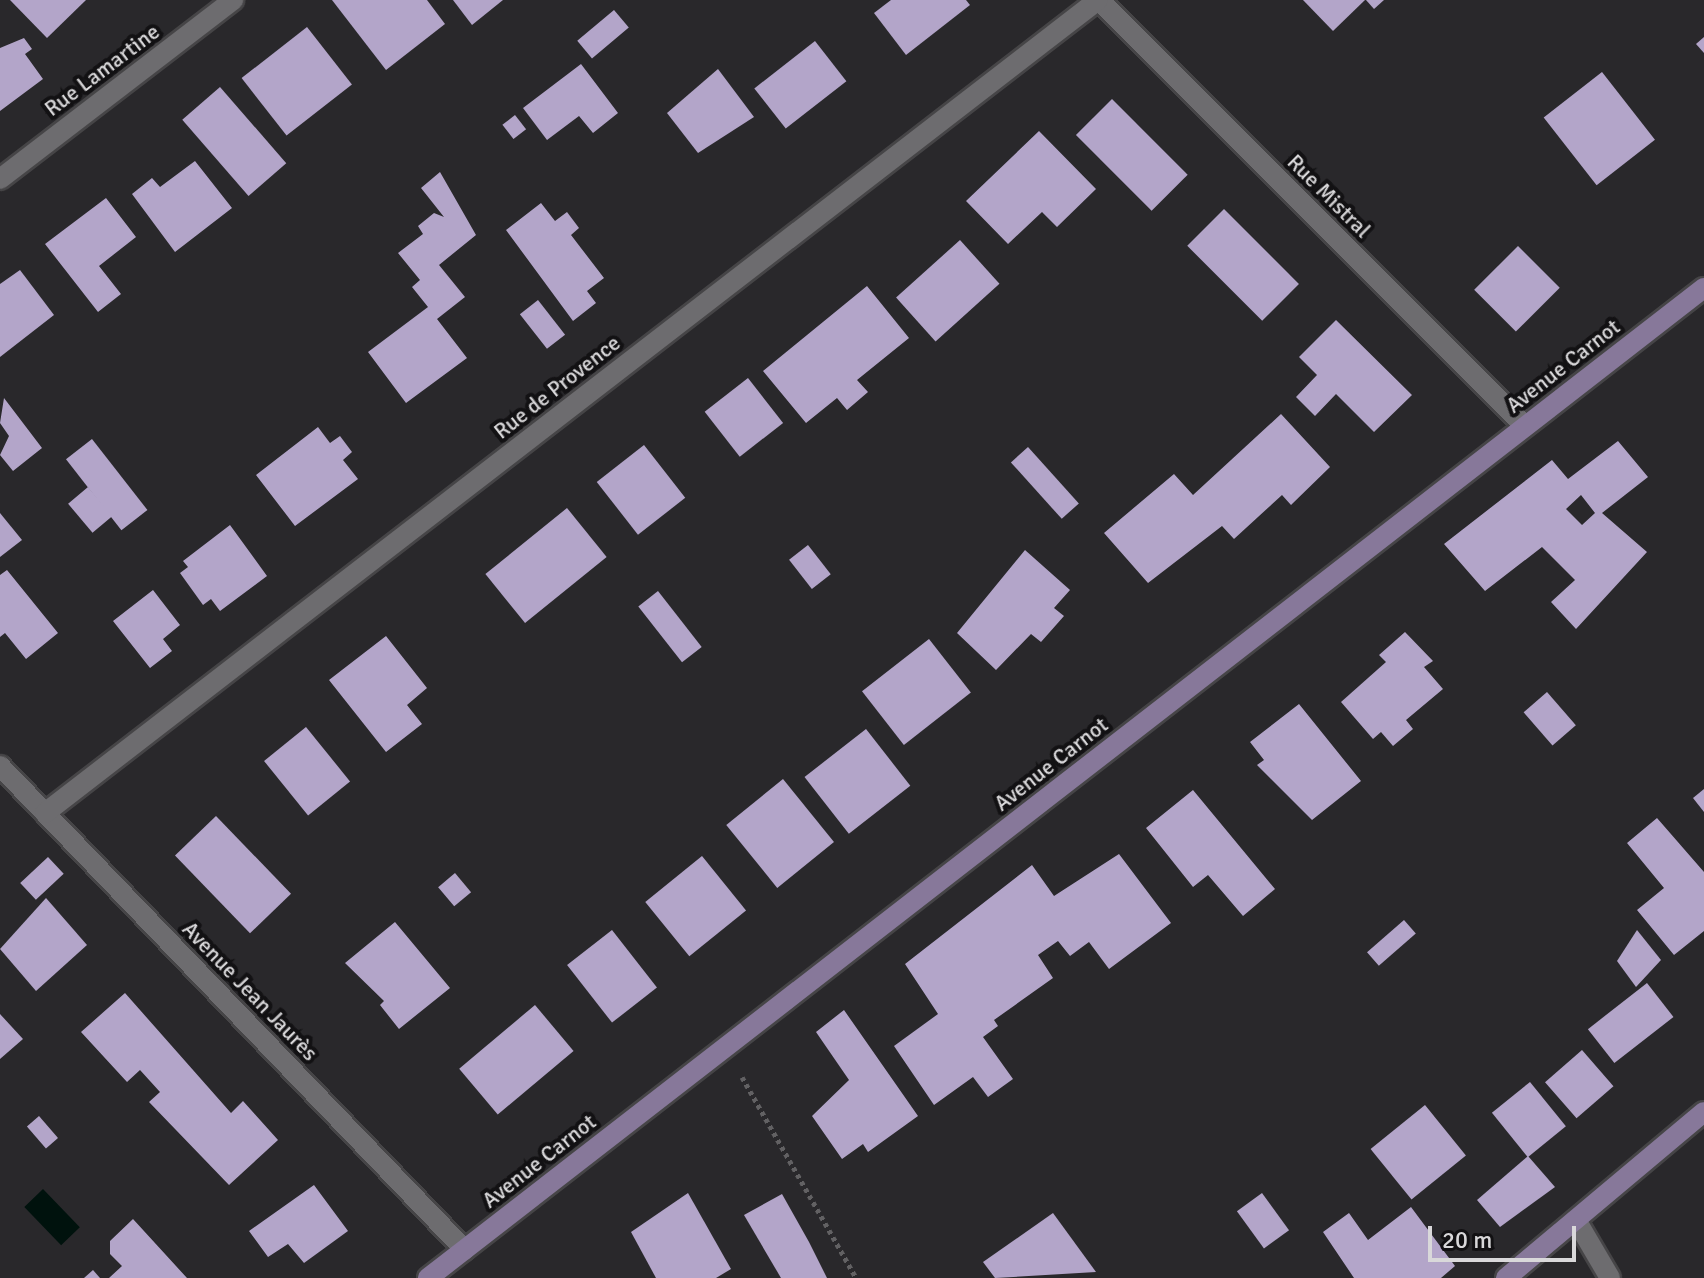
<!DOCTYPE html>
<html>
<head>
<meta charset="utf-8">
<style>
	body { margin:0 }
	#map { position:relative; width:1704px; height:1278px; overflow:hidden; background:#29282b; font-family:Signika,sans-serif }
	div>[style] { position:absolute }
	.water>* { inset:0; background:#00120d; transform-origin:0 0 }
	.building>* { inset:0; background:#b3a5c9; transform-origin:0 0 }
	.path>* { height:5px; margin-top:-2.5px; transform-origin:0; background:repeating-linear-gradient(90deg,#626163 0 4px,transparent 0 8px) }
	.roads { filter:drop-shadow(2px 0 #464547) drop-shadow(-2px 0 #464547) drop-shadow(0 2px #464547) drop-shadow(0 -2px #464547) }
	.lane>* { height:20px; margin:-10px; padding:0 10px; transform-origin:10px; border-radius:10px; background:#6d6c6f }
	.street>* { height:20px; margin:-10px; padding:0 10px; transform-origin:10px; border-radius:10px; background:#6d6c6f }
	.secondary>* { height:20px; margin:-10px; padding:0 10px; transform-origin:10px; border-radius:10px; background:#87789a }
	span { translate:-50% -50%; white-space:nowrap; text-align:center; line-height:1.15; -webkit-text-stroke:8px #121113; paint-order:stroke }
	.street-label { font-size:22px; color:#d9d8da }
	.scale { position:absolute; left:1428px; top:1226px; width:148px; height:36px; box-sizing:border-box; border:4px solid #d9d8da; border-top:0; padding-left:10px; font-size:24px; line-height:28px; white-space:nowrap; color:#d9d8da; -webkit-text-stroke:6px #121113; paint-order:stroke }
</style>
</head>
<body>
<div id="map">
	<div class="water">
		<div style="left:43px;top:1189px;width:53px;height:26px;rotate:46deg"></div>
	</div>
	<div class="building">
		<div style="clip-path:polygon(10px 0,86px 0,47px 38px)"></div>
		<div style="clip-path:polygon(332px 0,427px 0,445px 24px,386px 70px)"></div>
		<div style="clip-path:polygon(453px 0,503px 0,472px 25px)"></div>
		<div style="clip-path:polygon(891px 0,966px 0,970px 5px,906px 55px,874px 13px)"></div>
		<div style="clip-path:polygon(1303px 0,1365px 0,1333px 31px)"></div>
		<div style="clip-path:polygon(1366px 0,1384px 0,1374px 9px)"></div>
		<div style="left:614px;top:10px;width:23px;height:48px;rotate:50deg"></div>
		<div style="left:307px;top:27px;width:73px;height:83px;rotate:52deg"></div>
		<div style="clip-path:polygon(1704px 37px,1704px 53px,1696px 44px)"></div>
		<div style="clip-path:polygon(24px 38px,32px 49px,25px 54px,43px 79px,0 111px,0 48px)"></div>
		<div style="left:815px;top:41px;width:51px;height:77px;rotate:52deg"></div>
		<div style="clip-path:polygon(581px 64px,618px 113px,593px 133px,579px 116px,547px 140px,523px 108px)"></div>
		<div style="clip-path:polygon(718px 69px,754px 117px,698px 153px,667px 113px)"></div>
		<div style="left:1602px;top:72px;width:86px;height:74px;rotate:52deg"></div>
		<div style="left:220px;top:87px;width:101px;height:50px;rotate:49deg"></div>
		<div style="left:1112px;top:99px;width:107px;height:51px;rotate:45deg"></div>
		<div style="left:515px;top:115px;width:18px;height:16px;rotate:52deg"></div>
		<div style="clip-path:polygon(1039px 131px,1096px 189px,1057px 227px,1042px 212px,1008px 244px,966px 201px)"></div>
		<div style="clip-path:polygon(195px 161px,232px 208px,175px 252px,132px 194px,152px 178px,160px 187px)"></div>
		<div style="clip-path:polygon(440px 172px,476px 235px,439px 265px,465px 297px,437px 319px,467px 358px,406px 403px,368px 352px,428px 307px,412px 287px,420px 280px,398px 253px,423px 234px,418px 226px,434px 213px,444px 217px,421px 188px)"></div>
		<div style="clip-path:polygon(106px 198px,136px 237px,99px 266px,121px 294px,98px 312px,45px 244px)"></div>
		<div style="clip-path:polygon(541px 203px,555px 221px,567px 212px,579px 228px,571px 235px,604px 278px,587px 291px,596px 303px,573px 321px,506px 230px)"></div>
		<div style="left:1224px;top:209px;width:106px;height:52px;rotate:45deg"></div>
		<div style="left:960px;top:240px;width:59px;height:86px;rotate:48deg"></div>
		<div style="left:1518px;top:246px;width:59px;height:62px;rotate:45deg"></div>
		<div style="clip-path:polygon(20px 270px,54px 315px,0 357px,0 284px)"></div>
		<div style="clip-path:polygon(867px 286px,909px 338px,857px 380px,868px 392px,847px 410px,837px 398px,806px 423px,763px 371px)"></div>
		<div style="left:538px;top:300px;width:44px;height:23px;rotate:52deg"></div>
		<div style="clip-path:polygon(1336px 320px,1412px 395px,1374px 432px,1336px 394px,1315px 416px,1296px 397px,1317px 375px,1299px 357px)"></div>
		<div style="left:748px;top:378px;width:57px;height:55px;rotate:52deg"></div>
		<div style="clip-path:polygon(4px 398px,42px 448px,13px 471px,0 455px,9px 436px,0 423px)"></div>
		<div style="clip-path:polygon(1281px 414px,1330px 467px,1291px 505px,1282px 495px,1234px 539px,1222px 526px,1148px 583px,1104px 533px,1174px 474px,1193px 495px)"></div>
		<div style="clip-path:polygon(318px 427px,330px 443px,340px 436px,352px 452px,343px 460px,358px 479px,295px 526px,256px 475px)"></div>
		<div style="left:92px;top:439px;width:90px;height:33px;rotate:52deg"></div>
		<div style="clip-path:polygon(evenodd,1618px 441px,1648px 477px,1602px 513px,1647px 552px,1576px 629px,1551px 602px,1575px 580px,1542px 547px,1485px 591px,1444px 544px,1552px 460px,1568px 479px,1618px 441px,1581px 495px,1595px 513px,1582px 525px,1566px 509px,1581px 495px)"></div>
		<div style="left:644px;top:445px;width:67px;height:60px;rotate:52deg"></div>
		<div style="left:1028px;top:447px;width:76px;height:23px;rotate:48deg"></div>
		<div style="left:88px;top:487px;width:38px;height:26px;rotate:50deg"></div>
		<div style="left:567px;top:508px;width:63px;height:105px;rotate:51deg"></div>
		<div style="clip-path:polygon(0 513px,22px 540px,0 557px)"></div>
		<div style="clip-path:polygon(230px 525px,267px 576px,220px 611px,211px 599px,203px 605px,180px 573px,188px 567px,183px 561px)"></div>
		<div style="left:808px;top:545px;width:37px;height:24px;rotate:52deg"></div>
		<div style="clip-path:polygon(1025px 550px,1070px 590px,1054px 608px,1064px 616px,1041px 642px,1031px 634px,996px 670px,957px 633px)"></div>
		<div style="clip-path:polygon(7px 570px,58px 633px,26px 659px,5px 633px,0 637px,0 575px)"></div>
		<div style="clip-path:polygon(153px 590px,180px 625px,163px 639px,172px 651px,150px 668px,113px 621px)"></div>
		<div style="left:658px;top:591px;width:71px;height:25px;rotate:52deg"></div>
		<div style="clip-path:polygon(1405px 632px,1433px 661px,1424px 667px,1443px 689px,1406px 720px,1413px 729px,1393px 746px,1381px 732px,1373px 739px,1341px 702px,1386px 662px,1379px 655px)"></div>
		<div style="clip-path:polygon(386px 636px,427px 688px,407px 705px,422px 724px,386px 752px,329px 680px)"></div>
		<div style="left:929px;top:639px;width:68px;height:85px;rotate:52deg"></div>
		<div style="left:1547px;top:692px;width:44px;height:31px;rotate:49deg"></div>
		<div style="clip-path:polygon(1299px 704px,1361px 781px,1312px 820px,1257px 765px,1264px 760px,1250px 742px)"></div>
		<div style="left:306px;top:727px;width:70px;height:54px;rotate:51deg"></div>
		<div style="left:866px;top:729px;width:72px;height:78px;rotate:52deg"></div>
		<div style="left:783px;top:779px;width:81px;height:73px;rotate:51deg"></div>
		<div style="clip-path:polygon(1704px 789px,1704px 812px,1693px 798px)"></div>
		<div style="clip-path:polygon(1193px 790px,1275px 889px,1243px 916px,1208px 875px,1193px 887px,1146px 828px)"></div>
		<div style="left:216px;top:816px;width:108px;height:57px;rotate:46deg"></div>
		<div style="clip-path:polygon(1657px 818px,1704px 872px,1704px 931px,1674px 955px,1637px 910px,1664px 888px,1627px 843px)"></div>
		<div style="clip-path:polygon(1119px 854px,1171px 923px,1109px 969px,1089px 942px,1070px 956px,1058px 941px,1038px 955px,1053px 978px,994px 1020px,998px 1026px,983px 1037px,1013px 1079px,988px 1097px,973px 1077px,934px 1105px,894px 1046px,938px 1014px,905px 964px,1032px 865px,1054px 896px)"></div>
		<div style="left:702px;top:856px;width:70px;height:73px;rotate:51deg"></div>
		<div style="left:48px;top:857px;width:23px;height:38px;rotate:47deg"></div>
		<div style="left:455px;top:873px;width:25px;height:22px;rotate:50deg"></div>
		<div style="clip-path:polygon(46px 898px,87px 945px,36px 991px,0 949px)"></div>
		<div style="left:1404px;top:920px;width:18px;height:49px;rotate:49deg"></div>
		<div style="clip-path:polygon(395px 922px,450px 988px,399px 1029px,380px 1005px,384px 1001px,345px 963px)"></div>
		<div style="left:612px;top:930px;width:73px;height:57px;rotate:52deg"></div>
		<div style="clip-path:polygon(1637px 930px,1661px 960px,1636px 987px,1617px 961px)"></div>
		<div style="left:1647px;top:983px;width:43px;height:75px;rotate:52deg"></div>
		<div style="clip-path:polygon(125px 993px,231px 1113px,243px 1101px,278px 1140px,229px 1185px,149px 1102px,160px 1092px,140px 1070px,127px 1082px,81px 1032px)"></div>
		<div style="left:535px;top:1005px;width:60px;height:99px;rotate:50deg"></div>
		<div style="clip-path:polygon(844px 1010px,918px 1116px,868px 1152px,863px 1144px,842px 1159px,812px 1116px,849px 1080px,816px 1032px)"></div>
		<div style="clip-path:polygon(0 1014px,23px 1039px,0 1059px)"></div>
		<div style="left:1582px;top:1050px;width:48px;height:49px;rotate:49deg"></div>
		<div style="left:1530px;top:1082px;width:57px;height:49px;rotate:51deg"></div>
		<div style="left:1425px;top:1105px;width:65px;height:70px;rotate:51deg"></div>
		<div style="left:39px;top:1116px;width:29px;height:16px;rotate:49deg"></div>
		<div style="clip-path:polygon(1528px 1156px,1555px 1187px,1500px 1227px,1477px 1200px)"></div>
		<div style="clip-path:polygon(314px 1185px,348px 1231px,304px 1263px,288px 1244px,268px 1257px,249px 1231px)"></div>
		<div style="clip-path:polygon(688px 1193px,731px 1269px,716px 1278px,656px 1278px,631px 1232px)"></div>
		<div style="left:1262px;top:1193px;width:46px;height:31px;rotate:54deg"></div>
		<div style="clip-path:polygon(782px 1194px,809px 1242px,827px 1278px,781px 1278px,744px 1215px)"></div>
		<div style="clip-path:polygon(1411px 1207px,1455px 1266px,1441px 1278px,1354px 1278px,1323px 1232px,1349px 1213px,1368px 1240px)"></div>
		<div style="clip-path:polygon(1053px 1213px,1096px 1272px,995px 1278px,983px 1262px)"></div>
		<div style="clip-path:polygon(133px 1219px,176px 1266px,187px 1278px,109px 1278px,122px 1266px,110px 1254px,110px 1241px)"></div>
		<div style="clip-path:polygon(93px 1270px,100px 1278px,84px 1278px)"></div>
	</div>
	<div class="path">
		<div style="left:742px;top:1077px;width:231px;rotate:60.4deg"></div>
	</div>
	<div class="roads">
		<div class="lane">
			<div style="left:1576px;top:1220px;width:67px;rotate:59.6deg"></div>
		</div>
		<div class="street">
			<div style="left:1099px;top:0;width:602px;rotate:45deg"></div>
			<div style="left:0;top:179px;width:294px;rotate:-37.5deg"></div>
			<div style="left:0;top:766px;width:671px;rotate:46.15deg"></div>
			<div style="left:45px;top:813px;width:1330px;rotate:-37.67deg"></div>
		</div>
		<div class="secondary">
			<div style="left:428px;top:1278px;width:1615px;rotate:-37.81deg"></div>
			<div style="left:1506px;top:1278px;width:258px;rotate:-40deg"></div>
		</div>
	</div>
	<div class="street-label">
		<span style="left:102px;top:70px;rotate:-37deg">Rue Lamartine</span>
		<span style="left:1329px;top:196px;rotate:45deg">Rue Mistral</span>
		<span style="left:1563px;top:366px;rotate:-38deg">Avenue Carnot</span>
		<span style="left:557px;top:387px;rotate:-38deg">Rue de Provence</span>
		<span style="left:1051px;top:764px;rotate:-38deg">Avenue Carnot</span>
		<span style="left:250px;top:991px;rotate:46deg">Avenue Jean Jaurès</span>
		<span style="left:539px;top:1161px;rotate:-38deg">Avenue Carnot</span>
	</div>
	<div class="scale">20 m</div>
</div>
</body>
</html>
